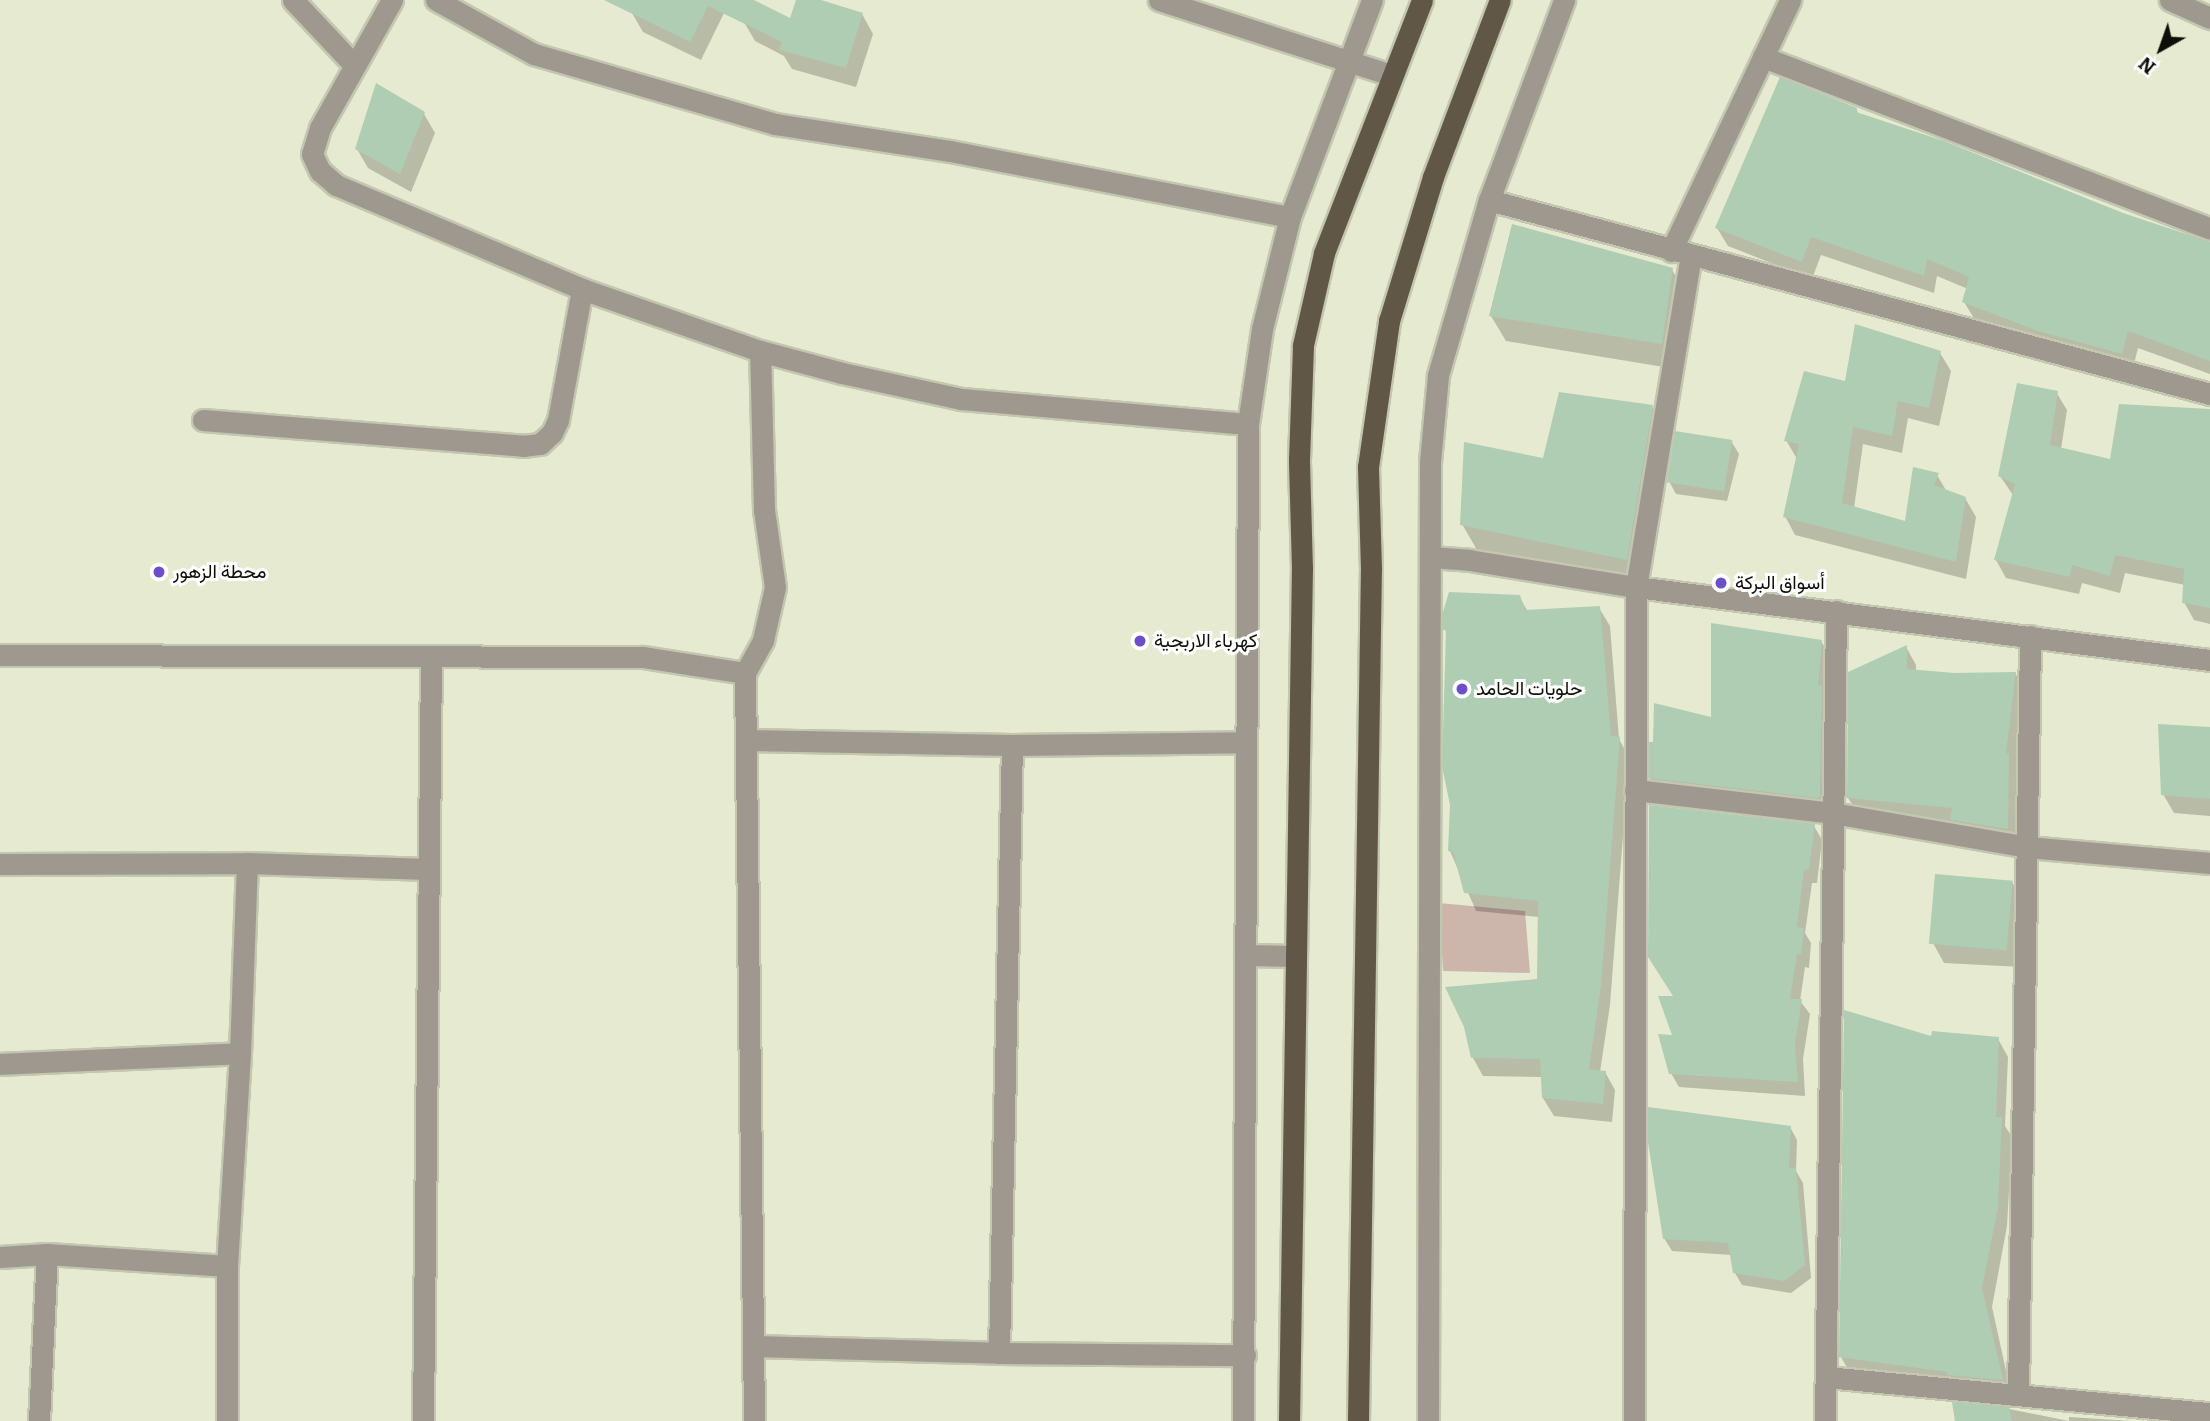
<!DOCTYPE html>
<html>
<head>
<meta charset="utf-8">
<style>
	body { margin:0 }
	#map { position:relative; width:2210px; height:1421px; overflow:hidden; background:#e6ead0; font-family:Bitter,Vazirmatn,serif }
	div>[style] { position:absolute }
	.green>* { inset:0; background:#ccb6ac }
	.shadow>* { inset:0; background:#0003 }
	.building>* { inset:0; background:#aecdb3; transform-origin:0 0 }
	.roads { filter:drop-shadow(2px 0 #c3c7b0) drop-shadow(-2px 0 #c3c7b0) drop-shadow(0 2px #c3c7b0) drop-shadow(0 -2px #c3c7b0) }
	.minor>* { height:21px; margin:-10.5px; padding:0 10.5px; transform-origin:10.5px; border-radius:10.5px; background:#9e988e }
	.major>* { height:21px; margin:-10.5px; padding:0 10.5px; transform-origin:10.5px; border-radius:10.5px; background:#615746 }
	.dots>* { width:19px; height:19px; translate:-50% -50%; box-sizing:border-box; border:4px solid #fff; border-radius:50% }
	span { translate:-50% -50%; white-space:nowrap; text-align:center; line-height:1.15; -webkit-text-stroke:6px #fff; paint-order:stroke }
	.poi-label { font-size:19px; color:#0e0f07 }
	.left { translate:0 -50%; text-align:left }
	.north { position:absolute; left:2126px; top:14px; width:70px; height:70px; -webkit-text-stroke:5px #fff; paint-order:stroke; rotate:220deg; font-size:19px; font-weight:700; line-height:28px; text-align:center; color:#0e0f07 }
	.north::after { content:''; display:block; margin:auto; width:24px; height:32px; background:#0e0f07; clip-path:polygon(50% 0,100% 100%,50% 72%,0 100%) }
</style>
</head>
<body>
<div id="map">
	<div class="green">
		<div style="clip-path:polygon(1439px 903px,1525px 911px,1530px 973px,1443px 971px)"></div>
	</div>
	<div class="shadow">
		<div style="clip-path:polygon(638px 0,724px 0,725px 11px,701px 60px,643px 32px,632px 13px)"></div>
		<div style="clip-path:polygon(798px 0,814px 0,862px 14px,873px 34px,856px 87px,792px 69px,784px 56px,755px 41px,744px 22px,791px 20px)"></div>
		<div style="clip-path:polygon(1856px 109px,1859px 115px,2123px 214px,2210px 242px,2210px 374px,2138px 348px,2132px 372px,1975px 320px,1964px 302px,1968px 289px,1937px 276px,1934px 293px,1821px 255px,1812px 279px,1728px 246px,1717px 228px)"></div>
		<div style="clip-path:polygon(424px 114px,435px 133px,411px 192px,368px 168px,357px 149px)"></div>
		<div style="clip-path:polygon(1672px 270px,1687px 295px,1676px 369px,1506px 341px,1491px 316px)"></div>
		<div style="clip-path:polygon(1940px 353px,1951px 371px,1939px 426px,1908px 418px,1902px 453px,1863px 444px,1854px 508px,1906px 523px,1937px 475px,1947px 492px,1965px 498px,1976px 517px,1966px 579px,1795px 535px,1785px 516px,1797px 459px,1786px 440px,1846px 383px)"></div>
		<div style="clip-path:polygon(2056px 392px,2067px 410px,2061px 449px,2111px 461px,2210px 413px,2210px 624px,2194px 620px,2184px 602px,2185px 585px,2125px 573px,2120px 593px,2082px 583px,2079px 594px,2006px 578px,1996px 560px,2013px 495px,2000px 476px)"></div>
		<div style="clip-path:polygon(1652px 407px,1666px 433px,1641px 584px,1477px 550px,1462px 524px,1544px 460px)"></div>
		<div style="clip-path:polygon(1731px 441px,1739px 454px,1727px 501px,1676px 494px,1669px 481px)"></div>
		<div style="clip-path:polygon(1519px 596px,1528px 612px,1599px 608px,1610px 626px,1619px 739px,1629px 757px,1610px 1005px,1600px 1072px,1605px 1072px,1615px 1090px,1612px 1122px,1554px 1116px,1543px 1098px,1542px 1077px,1483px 1076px,1473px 1058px,1538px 981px,1539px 917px,1476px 911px,1450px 851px,1452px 805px,1447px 635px,1445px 629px)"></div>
		<div style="clip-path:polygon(1821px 641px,1831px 658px,1826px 814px,1660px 795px,1650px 778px,1712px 719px)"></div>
		<div style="clip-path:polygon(1906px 647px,1916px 665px,1916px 672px,1955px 675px,2015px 673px,2026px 691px,2016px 769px,2018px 774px,2017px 846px,1859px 815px,1848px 798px)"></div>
		<div style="clip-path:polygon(2210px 728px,2210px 816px,2174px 813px,2163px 794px)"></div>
		<div style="clip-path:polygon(1814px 826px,1822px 840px,1817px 883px,1812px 883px,1805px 933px,1811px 943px,1809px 968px,1805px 967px,1800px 1001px,1810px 1014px,1803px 1059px,1805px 1096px,1679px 1087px,1671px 1073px,1675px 997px)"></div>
		<div style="clip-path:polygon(2012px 882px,2023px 902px,2022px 967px,1944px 963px,1933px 943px)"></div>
		<div style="clip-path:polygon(1933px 1038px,1998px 1039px,2008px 1057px,2005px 1126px,2012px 1137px,2007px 1226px,1992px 1307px,2012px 1398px,1851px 1375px,1841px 1357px)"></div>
		<div style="clip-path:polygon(1790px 1127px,1797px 1140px,1796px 1171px,1803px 1183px,1811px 1278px,1791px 1293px,1742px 1285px,1735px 1273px,1732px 1255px,1672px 1251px,1664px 1238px)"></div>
		<div style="clip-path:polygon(2009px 1409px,2069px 1421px,2069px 1417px,2131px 1421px,1956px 1421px)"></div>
	</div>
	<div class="building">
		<div style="clip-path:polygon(604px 0,754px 0,790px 18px,796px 0,821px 0,863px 13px,846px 68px,779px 50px,782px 42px,708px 6px,690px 42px)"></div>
		<div style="clip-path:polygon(1780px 77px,1857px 108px,1856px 112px,1944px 141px,2123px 213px,2210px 242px,2210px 361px,2128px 331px,2122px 354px,2038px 331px,1962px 302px,1969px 277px,1927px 259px,1924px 276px,1811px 237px,1802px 262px,1715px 228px)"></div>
		<div style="clip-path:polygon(376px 83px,425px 112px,400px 174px,355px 149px)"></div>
		<div style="clip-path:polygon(1512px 224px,1673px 268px,1662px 344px,1489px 316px)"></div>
		<div style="clip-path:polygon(1855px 324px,1941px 351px,1929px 408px,1898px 401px,1892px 436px,1853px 427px,1842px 503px,1905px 521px,1913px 467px,1939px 473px,1934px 485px,1966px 497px,1956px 562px,1783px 517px,1799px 444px,1784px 441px,1804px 371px,1845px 381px)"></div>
		<div style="clip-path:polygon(2017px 383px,2058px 391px,2050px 445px,2110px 459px,2119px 404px,2210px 409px,2210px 608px,2182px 603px,2184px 569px,2115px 555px,2110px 576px,2072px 565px,2070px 577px,1994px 560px,2015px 484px,1998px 476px)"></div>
		<div style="clip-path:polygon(1559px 392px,1653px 405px,1627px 560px,1460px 525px,1464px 442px,1543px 458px)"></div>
		<div style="left:1675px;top:431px;width:58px;height:52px;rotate:9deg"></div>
		<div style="clip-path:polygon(1449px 592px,1520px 595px,1525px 610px,1600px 606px,1611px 736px,1620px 737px,1601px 986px,1589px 1069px,1606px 1071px,1603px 1104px,1542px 1098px,1540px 1059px,1471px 1058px,1464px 1027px,1445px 987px,1537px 979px,1538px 901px,1464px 893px,1453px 852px,1448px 851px,1450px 805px,1442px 766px,1446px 630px,1443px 630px,1443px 612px)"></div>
		<div style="clip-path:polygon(1711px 623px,1822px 640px,1818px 686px,1822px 684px,1820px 796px,1818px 798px,1649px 778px,1649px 742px,1653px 742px,1654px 703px,1711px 717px)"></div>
		<div style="clip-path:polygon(1907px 645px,1907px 669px,1955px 673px,2016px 672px,2006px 753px,2009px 754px,2008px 829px,1950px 820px,1952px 808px,1847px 798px,1848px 672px)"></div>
		<div style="clip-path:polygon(2158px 724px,2210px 727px,2210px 799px,2161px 795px)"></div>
		<div style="clip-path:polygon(1649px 805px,1815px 824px,1809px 869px,1804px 870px,1797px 927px,1804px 928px,1801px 954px,1797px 954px,1790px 999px,1802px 999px,1795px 1044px,1798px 1082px,1669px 1074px,1658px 1034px,1672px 1035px,1658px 996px,1673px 996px,1648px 957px)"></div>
		<div style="left:1935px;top:874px;width:78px;height:70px;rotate:5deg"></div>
		<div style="clip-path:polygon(1844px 1010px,1931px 1036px,1932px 1031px,1999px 1037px,1996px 1117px,2002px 1117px,1998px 1207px,1982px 1288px,2003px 1380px,1947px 1375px,1947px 1372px,1839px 1357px)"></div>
		<div style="clip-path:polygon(1648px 1107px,1791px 1126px,1789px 1168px,1796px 1168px,1805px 1265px,1784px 1281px,1733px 1273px,1728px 1243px,1663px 1239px,1648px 1142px)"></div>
		<div style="clip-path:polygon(1952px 1402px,2009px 1407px,2012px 1421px,1955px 1421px)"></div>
	</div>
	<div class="roads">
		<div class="minor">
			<div style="left:293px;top:0;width:89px;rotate:46.8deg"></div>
			<div style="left:392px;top:0;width:147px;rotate:119.4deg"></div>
			<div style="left:320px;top:128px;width:27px;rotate:107deg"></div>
			<div style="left:312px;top:154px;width:19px;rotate:65deg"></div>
			<div style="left:320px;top:171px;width:21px;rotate:41deg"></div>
			<div style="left:336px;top:185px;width:267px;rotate:22.9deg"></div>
			<div style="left:582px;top:289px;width:188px;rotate:19.2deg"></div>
			<div style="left:760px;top:351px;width:85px;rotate:15deg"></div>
			<div style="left:842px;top:373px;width:122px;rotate:12.3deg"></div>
			<div style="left:961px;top:399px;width:288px;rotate:5deg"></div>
			<div style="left:436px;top:0;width:112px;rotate:28.9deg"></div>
			<div style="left:534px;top:54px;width:251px;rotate:16.2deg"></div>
			<div style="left:775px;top:124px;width:177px;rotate:8.8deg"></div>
			<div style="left:950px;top:151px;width:346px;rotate:11deg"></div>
			<div style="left:1159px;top:0;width:244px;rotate:17.9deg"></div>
			<div style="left:2170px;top:0;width:44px;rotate:24.2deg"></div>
			<div style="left:1763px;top:57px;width:479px;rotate:21deg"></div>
			<div style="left:1489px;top:200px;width:747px;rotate:15.06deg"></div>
			<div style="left:1671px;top:251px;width:278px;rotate:-64.6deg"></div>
			<div style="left:203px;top:420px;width:321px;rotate:4.6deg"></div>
			<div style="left:523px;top:446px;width:17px;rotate:-7deg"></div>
			<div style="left:540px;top:444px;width:16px;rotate:-43deg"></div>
			<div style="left:552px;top:433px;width:14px;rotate:-65deg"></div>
			<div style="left:558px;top:420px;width:133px;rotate:-79.6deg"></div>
			<div style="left:1430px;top:557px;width:39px;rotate:4deg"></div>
			<div style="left:1469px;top:560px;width:169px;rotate:9.2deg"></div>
			<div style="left:1636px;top:587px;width:579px;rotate:7.25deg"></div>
			<div style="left:0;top:655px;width:643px;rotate:0.18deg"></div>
			<div style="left:643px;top:657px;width:103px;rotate:8.9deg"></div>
			<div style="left:745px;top:673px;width:748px;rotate:89.31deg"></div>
			<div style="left:745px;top:673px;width:38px;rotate:-61deg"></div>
			<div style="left:763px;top:640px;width:54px;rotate:-77.2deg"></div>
			<div style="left:775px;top:587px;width:78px;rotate:-98.1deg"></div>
			<div style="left:764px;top:510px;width:159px;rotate:-91.4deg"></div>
			<div style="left:746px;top:740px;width:266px;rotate:1.1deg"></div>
			<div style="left:1012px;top:745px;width:233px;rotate:-0.7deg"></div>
			<div style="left:1635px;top:790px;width:199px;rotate:6.6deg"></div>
			<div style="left:1833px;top:813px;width:197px;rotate:9.9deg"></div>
			<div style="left:2027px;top:847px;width:184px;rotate:5deg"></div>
			<div style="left:0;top:864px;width:247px;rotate:-0.2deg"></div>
			<div style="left:247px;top:863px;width:181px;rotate:1.9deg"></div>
			<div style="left:1245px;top:955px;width:51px;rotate:1.1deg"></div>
			<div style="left:0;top:1064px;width:240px;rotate:-2.6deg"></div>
			<div style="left:0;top:1257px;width:47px;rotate:-3.7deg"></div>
			<div style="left:47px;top:1254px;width:180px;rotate:3.8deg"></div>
			<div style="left:754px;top:1346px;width:245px;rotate:1.6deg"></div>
			<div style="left:999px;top:1353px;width:246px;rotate:0.5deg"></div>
			<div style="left:999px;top:1353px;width:608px;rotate:-88.78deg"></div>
			<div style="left:1826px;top:1377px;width:386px;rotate:5.4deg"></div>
			<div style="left:2018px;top:1395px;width:759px;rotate:-89.09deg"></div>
			<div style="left:39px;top:1421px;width:167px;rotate:-87.3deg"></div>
			<div style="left:227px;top:1421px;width:155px;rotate:-90deg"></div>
			<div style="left:227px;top:1266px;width:213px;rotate:-86.5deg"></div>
			<div style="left:240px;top:1053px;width:190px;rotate:-87.9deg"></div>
			<div style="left:423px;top:1421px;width:762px;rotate:-89.4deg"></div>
			<div style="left:1243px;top:1421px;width:997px;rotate:-89.71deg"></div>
			<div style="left:1248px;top:424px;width:96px;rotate:-81.6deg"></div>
			<div style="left:1262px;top:329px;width:115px;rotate:-76deg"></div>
			<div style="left:1290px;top:217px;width:232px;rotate:-69.3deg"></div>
			<div style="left:1428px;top:1421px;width:959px;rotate:-89.88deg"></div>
			<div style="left:1430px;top:462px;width:87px;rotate:-84.7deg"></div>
			<div style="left:1438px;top:375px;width:182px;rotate:-73.8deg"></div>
			<div style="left:1489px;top:200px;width:214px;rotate:-69.4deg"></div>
			<div style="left:1634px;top:1421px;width:834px;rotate:-89.86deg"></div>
			<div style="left:1636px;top:587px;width:336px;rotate:-80.6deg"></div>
			<div style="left:1825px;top:1421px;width:810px;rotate:-89.22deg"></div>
		</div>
		<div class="major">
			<div style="left:1289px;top:1421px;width:852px;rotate:-89.13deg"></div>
			<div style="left:1302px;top:569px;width:109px;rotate:-91.6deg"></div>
			<div style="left:1299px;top:460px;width:115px;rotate:-88deg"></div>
			<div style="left:1303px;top:345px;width:94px;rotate:-77.1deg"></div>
			<div style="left:1324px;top:253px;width:271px;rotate:-68.8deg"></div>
			<div style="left:1358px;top:1421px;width:852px;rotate:-89.13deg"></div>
			<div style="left:1371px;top:569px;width:102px;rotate:-91.7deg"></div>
			<div style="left:1368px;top:467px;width:148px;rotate:-81.8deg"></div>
			<div style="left:1389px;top:321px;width:151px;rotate:-73deg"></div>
			<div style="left:1433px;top:177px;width:189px;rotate:-69.3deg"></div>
		</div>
	</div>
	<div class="dots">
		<div style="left:159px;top:572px;background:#6b50c9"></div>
		<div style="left:1721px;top:583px;background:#6b50c9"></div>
		<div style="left:1140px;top:641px;background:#6b50c9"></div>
		<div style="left:1462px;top:689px;background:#6b50c9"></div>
	</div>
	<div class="poi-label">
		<span class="left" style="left:173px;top:572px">محطة الزهور</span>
		<span class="left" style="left:1735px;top:583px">أسواق البركة</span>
		<span class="left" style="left:1154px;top:641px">كهرباء الاربجية</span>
		<span class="left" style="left:1476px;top:689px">حلويات الحامد</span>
	</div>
	<div class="north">N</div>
</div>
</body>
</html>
